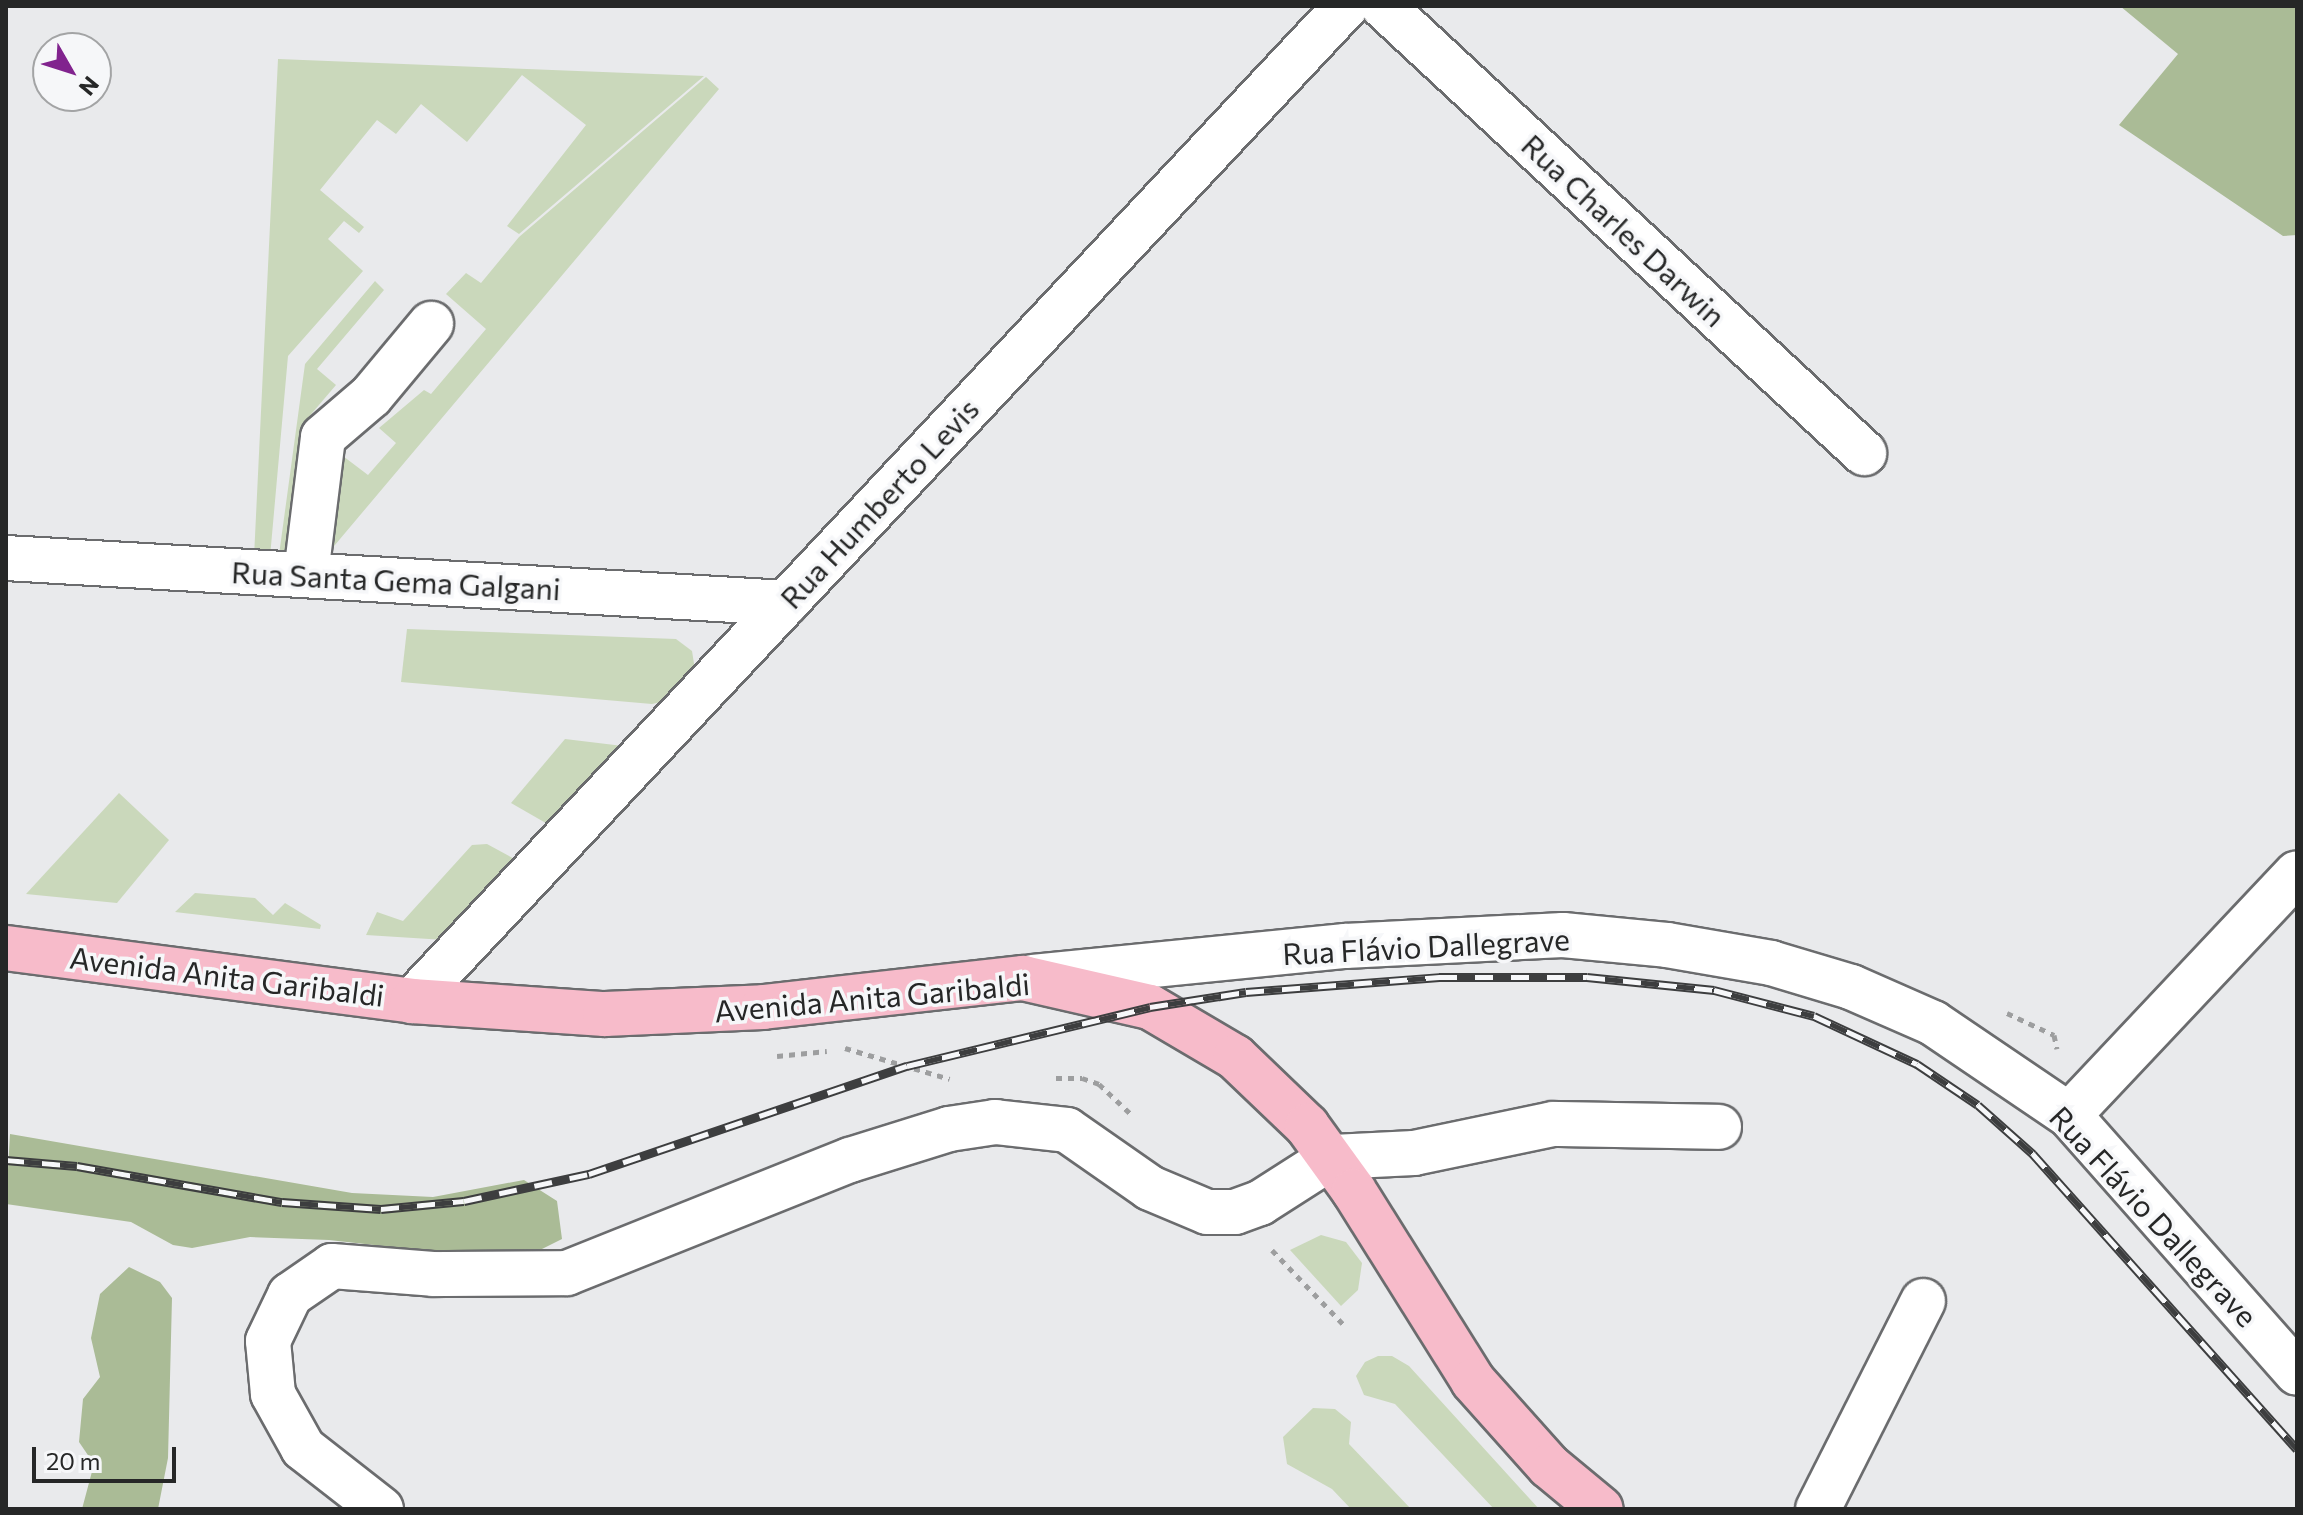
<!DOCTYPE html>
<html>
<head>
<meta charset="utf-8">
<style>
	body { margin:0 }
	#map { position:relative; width:2303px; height:1515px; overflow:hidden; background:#e9eaec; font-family:Commissioner,sans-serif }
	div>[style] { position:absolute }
	.green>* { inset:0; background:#cad8bb }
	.forest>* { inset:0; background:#aabb96 }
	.path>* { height:5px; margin-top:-2.5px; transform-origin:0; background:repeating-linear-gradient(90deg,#9d9e9f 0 6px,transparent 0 12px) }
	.roads { filter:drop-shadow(2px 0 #6b6c6e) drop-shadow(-2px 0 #6b6c6e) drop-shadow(0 2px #6b6c6e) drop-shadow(0 -2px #6b6c6e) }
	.minor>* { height:44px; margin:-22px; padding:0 22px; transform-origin:22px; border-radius:22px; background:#fff }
	.major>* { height:44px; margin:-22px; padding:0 22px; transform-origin:22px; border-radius:22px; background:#f7bbca }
	.rail>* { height:9px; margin-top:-4.5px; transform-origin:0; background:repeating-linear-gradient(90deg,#f6f7f9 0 18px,#3d3e3f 0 36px); box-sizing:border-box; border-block:2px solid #3d3e3f }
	span { translate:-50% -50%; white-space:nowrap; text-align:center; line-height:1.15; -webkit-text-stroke:7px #f6f7f9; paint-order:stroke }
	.street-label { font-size:30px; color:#262727 }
	.frame { position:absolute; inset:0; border:8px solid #262727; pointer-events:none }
	.north { position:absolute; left:32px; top:32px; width:80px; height:80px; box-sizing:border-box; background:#f6f7f9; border:2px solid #a3a4a5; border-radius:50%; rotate:129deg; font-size:22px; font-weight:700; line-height:32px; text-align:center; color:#262727 }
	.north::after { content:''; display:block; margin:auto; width:28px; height:36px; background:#81238e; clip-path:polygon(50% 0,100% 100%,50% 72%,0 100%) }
	.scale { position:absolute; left:32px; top:1447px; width:144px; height:36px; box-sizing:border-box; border:4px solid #262727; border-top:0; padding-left:10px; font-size:24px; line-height:28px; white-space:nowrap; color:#262727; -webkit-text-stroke:6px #f6f7f9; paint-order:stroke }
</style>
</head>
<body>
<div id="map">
	<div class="green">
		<div style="clip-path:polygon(278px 59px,704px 76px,519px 234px,507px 226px,586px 125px,522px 75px,467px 142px,421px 104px,396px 134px,377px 120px,320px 190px,364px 227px,359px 233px,344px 221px,328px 239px,363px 271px,288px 356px,270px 557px,254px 557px)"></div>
		<div style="clip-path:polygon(706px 77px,719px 89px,324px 558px,335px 450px,368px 475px,396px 443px,379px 428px,424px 390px,431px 394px,486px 329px,446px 294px,466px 273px,481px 283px,519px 237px)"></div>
		<div style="clip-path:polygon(375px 281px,384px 290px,317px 369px,336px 385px,307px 419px,295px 557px,279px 555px,305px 364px)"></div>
		<div style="clip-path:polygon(407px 629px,676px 639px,692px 651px,695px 670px,665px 701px,652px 704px,401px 682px)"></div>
		<div style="clip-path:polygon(565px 739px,623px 746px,551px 826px,511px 803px)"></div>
		<div style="clip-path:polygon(119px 793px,169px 840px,117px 903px,26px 894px)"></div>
		<div style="clip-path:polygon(487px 844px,518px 861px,445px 940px,366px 935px,377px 912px,403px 921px,472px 845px)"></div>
		<div style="clip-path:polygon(195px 893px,255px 898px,273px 915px,285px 903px,321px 925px,320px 929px,175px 912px)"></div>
		<div style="clip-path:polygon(1321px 1235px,1346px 1242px,1362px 1263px,1358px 1290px,1341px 1306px,1290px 1250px)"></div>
		<div style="clip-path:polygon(1378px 1356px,1392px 1356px,1409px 1366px,1539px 1509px,1494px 1509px,1395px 1404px,1364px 1395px,1356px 1376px,1365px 1362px)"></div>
		<div style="clip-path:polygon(1313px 1408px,1335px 1409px,1351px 1422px,1349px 1444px,1411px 1509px,1351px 1509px,1332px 1489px,1287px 1464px,1283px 1437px)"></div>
	</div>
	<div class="forest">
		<div style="clip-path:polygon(2120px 6px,2297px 6px,2297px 235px,2283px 236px,2119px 125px,2178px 54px)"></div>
		<div style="clip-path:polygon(10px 1134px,352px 1193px,433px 1197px,524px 1180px,557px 1201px,562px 1239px,530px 1255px,500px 1259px,329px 1240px,250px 1237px,192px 1248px,173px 1245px,131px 1222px,6px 1204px)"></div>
		<div style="clip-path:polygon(129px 1267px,160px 1282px,172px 1298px,168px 1458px,158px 1509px,82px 1509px,94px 1464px,79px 1442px,83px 1399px,100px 1377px,91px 1338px,100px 1294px)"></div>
	</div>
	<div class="path">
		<div style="left:2007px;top:1013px;width:52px;rotate:25.1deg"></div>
		<div style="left:2054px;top:1035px;width:14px;rotate:78deg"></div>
		<div style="left:845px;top:1048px;width:109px;rotate:16.4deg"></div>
		<div style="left:777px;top:1056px;width:50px;rotate:-5.7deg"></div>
		<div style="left:1056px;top:1078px;width:26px"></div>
		<div style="left:1082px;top:1078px;width:18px;rotate:19deg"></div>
		<div style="left:1099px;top:1084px;width:45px;rotate:43.2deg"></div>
		<div style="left:1272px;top:1250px;width:104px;rotate:46.2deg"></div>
	</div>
	<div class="roads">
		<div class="minor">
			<div style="left:1383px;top:6px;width:657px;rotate:42.9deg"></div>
			<div style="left:6px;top:558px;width:781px;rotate:3.3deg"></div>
			<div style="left:306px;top:574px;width:138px;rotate:-82.9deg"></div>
			<div style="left:323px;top:437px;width:63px;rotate:-40.5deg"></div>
			<div style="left:371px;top:396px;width:94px;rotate:-50.2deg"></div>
			<div style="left:1033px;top:977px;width:314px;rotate:-5.7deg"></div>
			<div style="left:1345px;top:946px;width:218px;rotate:-2.9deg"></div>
			<div style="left:1563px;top:935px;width:104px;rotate:5.5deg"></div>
			<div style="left:1667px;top:945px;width:106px;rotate:9.8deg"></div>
			<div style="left:1771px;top:963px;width:84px;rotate:16.7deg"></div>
			<div style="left:1851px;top:987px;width:90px;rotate:23.7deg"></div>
			<div style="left:1933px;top:1023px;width:164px;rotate:34.1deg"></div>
			<div style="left:2069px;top:1115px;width:344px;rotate:48.5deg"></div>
			<div style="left:412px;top:1001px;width:1365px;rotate:-46.81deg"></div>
			<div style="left:2069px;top:1115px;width:332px;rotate:-46.7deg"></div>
			<div style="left:381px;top:1509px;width:99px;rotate:-142deg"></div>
			<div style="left:303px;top:1448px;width:62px;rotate:-119.1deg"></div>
			<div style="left:273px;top:1394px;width:53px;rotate:-95.4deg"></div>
			<div style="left:268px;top:1341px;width:51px;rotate:-64.4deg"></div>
			<div style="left:290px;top:1295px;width:51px;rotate:-34.6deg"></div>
			<div style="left:332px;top:1266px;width:101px;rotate:4.5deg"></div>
			<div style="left:433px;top:1274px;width:134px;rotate:-0.4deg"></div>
			<div style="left:567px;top:1273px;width:305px;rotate:-21.8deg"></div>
			<div style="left:850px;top:1160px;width:104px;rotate:-17.4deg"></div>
			<div style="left:949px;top:1129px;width:47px;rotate:-8.7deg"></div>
			<div style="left:995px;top:1122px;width:72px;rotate:6.3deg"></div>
			<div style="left:1067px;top:1130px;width:101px;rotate:34.9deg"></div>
			<div style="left:1150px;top:1188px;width:62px;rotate:22.8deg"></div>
			<div style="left:1207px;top:1212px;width:28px"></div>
			<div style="left:1235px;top:1212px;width:27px;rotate:-20deg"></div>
			<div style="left:1260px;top:1203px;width:85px;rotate:-32.6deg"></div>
			<div style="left:1332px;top:1157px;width:82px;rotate:-2.8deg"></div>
			<div style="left:1414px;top:1153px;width:142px;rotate:-11.8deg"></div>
			<div style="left:1553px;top:1124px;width:166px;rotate:1deg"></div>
			<div style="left:1818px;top:1509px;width:233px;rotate:-63.2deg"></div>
		</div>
		<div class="major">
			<div style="left:6px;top:948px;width:409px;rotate:7.4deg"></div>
			<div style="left:412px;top:1001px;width:193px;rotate:3.9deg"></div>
			<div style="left:605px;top:1014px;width:158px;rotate:-2.5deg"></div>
			<div style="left:763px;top:1007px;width:262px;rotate:-6.4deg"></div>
			<div style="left:1023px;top:978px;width:130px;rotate:12.9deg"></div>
			<div style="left:1150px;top:1007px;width:99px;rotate:30.5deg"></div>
			<div style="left:1235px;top:1057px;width:100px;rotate:43.8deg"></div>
			<div style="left:1307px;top:1126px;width:80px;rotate:54.1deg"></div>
			<div style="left:1354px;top:1191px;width:224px;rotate:57.9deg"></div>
			<div style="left:1473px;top:1381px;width:114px;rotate:48.2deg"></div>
			<div style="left:1549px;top:1466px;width:67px;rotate:39.6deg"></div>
		</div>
	</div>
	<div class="rail">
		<div style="left:6px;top:1160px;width:71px;rotate:4.8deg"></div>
		<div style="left:77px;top:1166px;width:208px;rotate:10deg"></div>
		<div style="left:282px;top:1202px;width:99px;rotate:4deg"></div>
		<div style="left:381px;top:1209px;width:83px;rotate:-5.5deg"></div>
		<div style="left:464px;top:1201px;width:128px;rotate:-12.2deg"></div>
		<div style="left:589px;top:1174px;width:336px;rotate:-18.8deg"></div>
		<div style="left:907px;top:1066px;width:250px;rotate:-13.6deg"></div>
		<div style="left:1150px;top:1007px;width:97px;rotate:-8.9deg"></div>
		<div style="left:1246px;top:992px;width:194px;rotate:-4.4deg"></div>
		<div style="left:1439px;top:977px;width:148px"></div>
		<div style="left:1587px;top:977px;width:128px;rotate:5.8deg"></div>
		<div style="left:1714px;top:990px;width:103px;rotate:14.6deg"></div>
		<div style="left:1814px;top:1016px;width:114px;rotate:25deg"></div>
		<div style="left:1917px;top:1064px;width:73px;rotate:33.9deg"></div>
		<div style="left:1978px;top:1105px;width:74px;rotate:41.7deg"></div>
		<div style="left:2033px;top:1154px;width:396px;rotate:48.2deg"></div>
	</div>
	<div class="street-label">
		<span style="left:1624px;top:230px;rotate:43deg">Rua Charles Darwin</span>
		<span style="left:879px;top:503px;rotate:-47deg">Rua Humberto Levis</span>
		<span style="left:396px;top:580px;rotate:3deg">Rua Santa Gema Galgani</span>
		<span style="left:1426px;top:946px;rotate:-3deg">Rua Flávio Dallegrave</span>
		<span style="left:227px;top:976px;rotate:7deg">Avenida Anita Garibaldi</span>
		<span style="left:872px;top:997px;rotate:-5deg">Avenida Anita Garibaldi</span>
		<span style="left:2154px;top:1216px;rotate:47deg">Rua Flávio Dallegrave</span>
	</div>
	<div class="frame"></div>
	<div class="north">N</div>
	<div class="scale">20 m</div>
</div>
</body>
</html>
